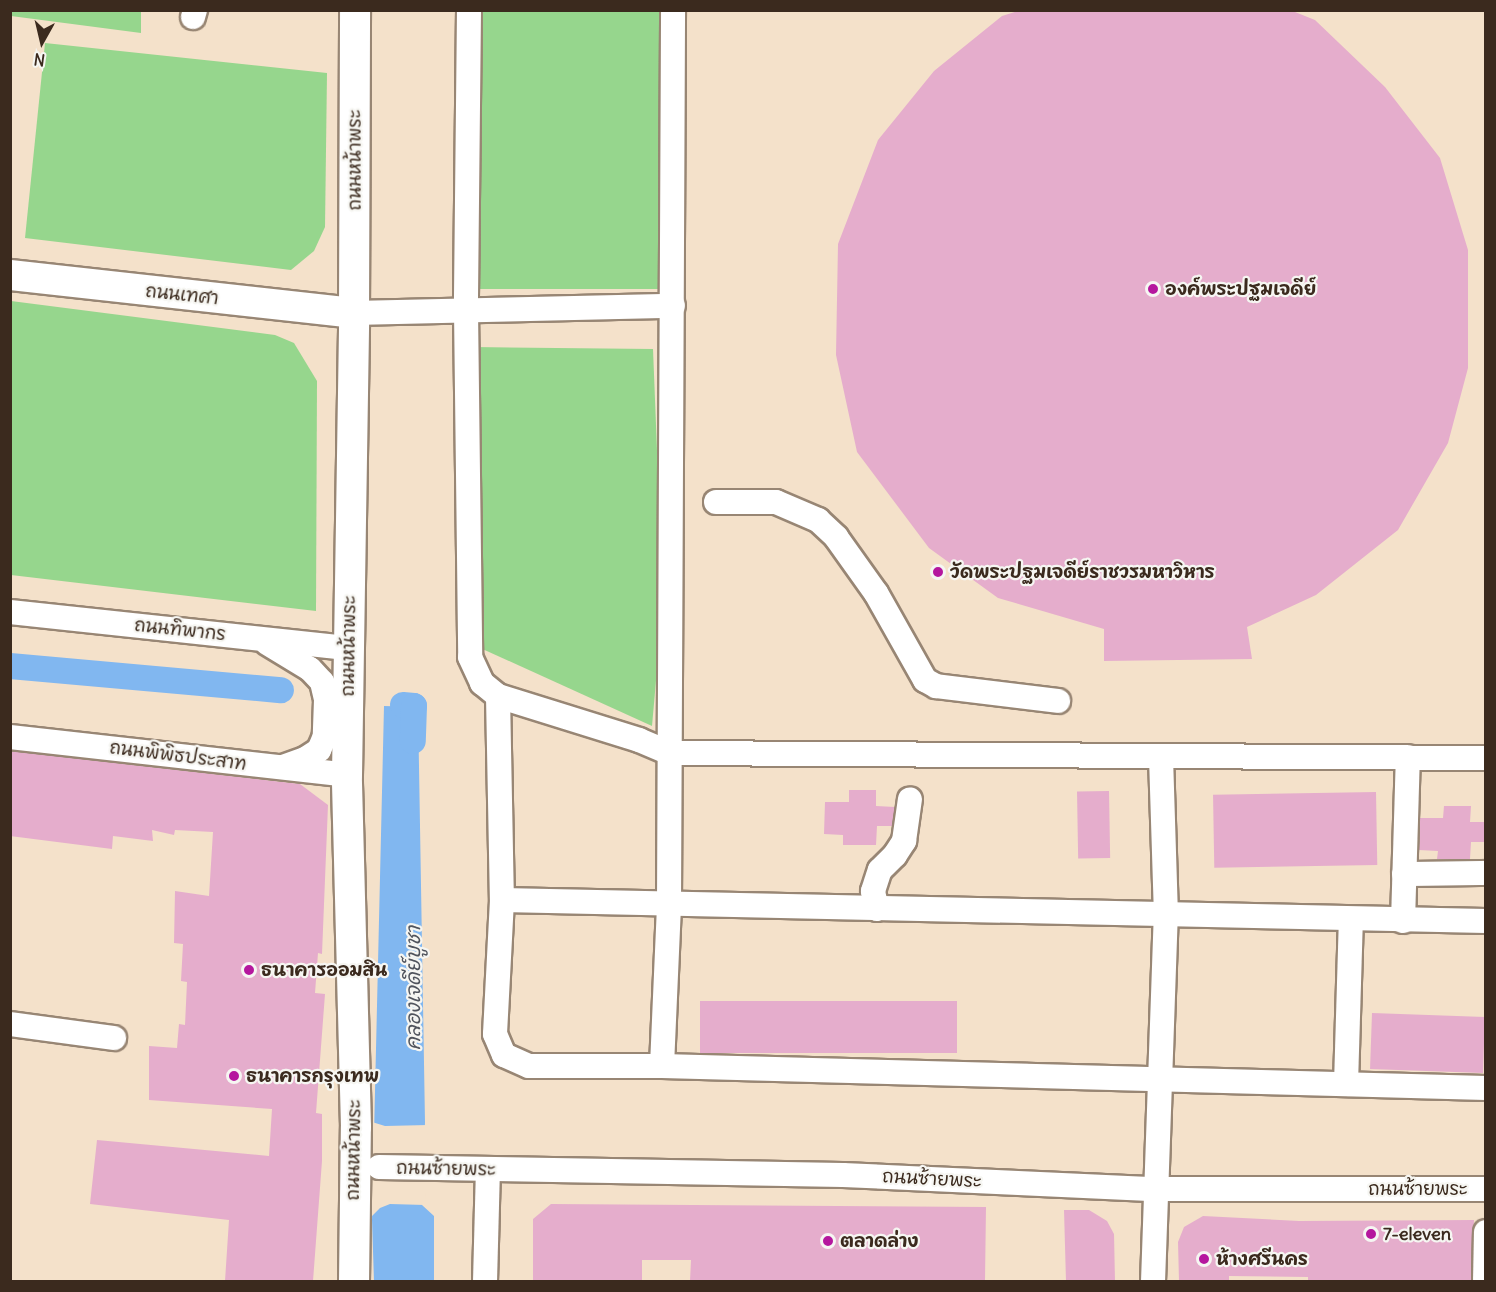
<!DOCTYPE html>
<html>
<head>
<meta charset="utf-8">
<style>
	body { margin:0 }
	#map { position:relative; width:1496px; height:1292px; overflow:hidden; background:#f4e1ca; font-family:Delius,"Playpen Sans Thai",sans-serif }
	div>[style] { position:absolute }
	.green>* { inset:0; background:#96d68d; transform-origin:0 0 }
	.water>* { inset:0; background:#81b7f0 }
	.pier>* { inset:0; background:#f4e1ca }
	.canal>* { height:26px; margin:-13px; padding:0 13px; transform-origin:13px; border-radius:13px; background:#81b7f0 }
	.building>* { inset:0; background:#e5adcc; transform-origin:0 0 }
	.roads { filter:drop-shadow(2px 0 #988674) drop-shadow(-2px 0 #988674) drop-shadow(0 2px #988674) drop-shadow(0 -2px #988674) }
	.minor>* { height:24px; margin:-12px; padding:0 12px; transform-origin:12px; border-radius:12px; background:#fff }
	.major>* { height:30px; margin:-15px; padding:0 15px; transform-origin:15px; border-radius:15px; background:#fff }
	.dots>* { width:16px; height:16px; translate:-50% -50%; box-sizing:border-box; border:3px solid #f6f6f2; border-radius:50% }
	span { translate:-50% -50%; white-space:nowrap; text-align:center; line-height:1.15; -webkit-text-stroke:4.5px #f6f6f2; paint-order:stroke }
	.street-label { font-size:18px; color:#3b2a1e }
	.poi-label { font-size:18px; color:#3b2a1e; font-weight:700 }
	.left { translate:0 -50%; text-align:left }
	.water-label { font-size:20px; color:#50545d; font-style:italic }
	.frame { position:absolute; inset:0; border:12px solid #3b2a1e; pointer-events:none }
	.north { position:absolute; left:12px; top:12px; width:60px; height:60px; -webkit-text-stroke:4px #f6f6f2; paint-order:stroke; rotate:188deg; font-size:16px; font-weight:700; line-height:24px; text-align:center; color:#3b2a1e }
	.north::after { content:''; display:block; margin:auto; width:21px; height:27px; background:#3b2a1e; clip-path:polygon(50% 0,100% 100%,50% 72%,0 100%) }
</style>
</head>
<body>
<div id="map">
	<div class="green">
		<div style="clip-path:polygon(11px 10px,141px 11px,141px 33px,11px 16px)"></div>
		<div style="left:479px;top:11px;width:183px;height:278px"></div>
		<div style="clip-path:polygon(45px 43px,327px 73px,325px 227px,314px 251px,291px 270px,25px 238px)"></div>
		<div style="clip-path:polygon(11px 301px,275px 335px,294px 343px,317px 381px,316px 611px,11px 575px)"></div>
		<div style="clip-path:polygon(473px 347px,653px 349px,663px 602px,652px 726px,478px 647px)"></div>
	</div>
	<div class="water">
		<div style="clip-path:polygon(384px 706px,418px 707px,425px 1122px,422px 1205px,434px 1216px,434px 1281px,374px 1282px,372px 1220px)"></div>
	</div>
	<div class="pier">
		<div style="clip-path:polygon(372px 1122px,385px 1126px,428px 1125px,425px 1205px,390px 1204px,380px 1208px,369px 1219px)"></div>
	</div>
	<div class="canal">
		<div style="left:10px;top:666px;width:272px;rotate:5.1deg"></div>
		<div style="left:403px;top:705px;width:11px;rotate:5deg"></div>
		<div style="left:414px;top:706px;width:35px;rotate:92deg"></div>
	</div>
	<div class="building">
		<div style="clip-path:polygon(1021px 10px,1290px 10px,1315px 20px,1385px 87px,1440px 158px,1468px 250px,1468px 368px,1448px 443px,1398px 530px,1316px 595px,1247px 627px,1252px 659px,1104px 661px,1104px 629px,998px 598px,929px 548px,857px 452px,836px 355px,838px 244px,878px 140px,934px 71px,1002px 16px)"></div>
		<div style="clip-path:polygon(10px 751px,300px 784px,328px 805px,322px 954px,318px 953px,315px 993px,325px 994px,316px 1113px,322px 1114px,322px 1161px,313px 1281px,225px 1281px,229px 1220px,90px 1204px,97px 1140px,269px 1156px,272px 1109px,149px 1100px,149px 1046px,177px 1048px,179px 1024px,185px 1025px,187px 982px,181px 981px,183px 944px,174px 943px,175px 891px,209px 896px,213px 832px,175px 830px,174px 835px,152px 830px,153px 841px,113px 836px,112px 849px,10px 836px)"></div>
		<div style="clip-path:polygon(849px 790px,876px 790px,876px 806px,895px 807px,892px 826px,877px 826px,876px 845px,843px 845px,843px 835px,824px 834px,825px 802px,849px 802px)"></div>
		<div style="left:1109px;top:791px;width:67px;height:32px;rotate:89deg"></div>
		<div style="left:1376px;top:792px;width:73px;height:163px;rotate:89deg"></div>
		<div style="clip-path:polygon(1444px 806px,1471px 806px,1470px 822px,1485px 822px,1485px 842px,1471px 842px,1470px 859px,1437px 859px,1438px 851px,1419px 850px,1420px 818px,1443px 818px)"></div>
		<div style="left:700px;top:1001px;width:257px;height:52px"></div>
		<div style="left:1372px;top:1013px;width:113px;height:56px;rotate:2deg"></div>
		<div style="clip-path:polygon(551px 1204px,986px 1207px,985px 1281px,690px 1281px,691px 1260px,642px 1260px,642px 1281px,533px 1281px,533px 1219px)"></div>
		<div style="clip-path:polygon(1064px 1210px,1089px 1210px,1107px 1221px,1114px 1234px,1115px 1281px,1066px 1281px)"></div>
		<div style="clip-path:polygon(1203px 1216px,1299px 1221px,1474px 1220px,1471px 1281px,1308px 1281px,1308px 1277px,1229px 1276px,1229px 1281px,1179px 1281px,1178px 1242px,1184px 1227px)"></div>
	</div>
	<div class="roads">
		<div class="minor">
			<div style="left:469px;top:10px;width:300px;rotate:90.6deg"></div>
			<div style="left:466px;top:310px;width:347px;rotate:89.3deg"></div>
			<div style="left:470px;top:657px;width:29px;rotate:65deg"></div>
			<div style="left:482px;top:683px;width:21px;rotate:39deg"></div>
			<div style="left:498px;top:696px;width:204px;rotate:88.9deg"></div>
			<div style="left:502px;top:900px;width:134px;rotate:93deg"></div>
			<div style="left:495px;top:1034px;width:23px;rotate:67deg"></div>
			<div style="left:504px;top:1055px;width:27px;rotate:24deg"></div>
			<div style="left:529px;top:1066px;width:133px"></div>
			<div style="left:662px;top:1066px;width:824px;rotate:1.53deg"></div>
			<div style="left:193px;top:17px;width:7px;rotate:-74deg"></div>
			<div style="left:354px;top:313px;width:319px;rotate:-1.3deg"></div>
			<div style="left:716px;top:502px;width:60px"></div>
			<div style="left:776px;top:502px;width:46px;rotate:23.2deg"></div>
			<div style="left:818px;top:520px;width:25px;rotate:43deg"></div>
			<div style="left:836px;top:537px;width:69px;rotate:54.5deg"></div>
			<div style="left:876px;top:593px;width:100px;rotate:60.6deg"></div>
			<div style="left:925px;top:680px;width:13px;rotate:29deg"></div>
			<div style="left:936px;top:686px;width:123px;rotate:7deg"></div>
			<div style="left:10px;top:612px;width:341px;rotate:6.1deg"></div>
			<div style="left:267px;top:643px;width:50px;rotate:31.2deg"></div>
			<div style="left:310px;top:669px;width:18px;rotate:47deg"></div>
			<div style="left:322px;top:682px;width:18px;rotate:77deg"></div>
			<div style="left:326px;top:700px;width:36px;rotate:92deg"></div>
			<div style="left:325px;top:736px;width:15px;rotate:113deg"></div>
			<div style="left:319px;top:750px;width:17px;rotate:147deg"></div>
			<div style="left:305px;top:759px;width:23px;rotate:160deg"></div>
			<div style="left:498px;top:696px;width:148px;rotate:17.3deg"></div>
			<div style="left:639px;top:740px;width:34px;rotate:23deg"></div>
			<div style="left:670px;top:753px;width:816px;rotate:0.35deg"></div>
			<div style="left:10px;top:737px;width:339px;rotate:6.4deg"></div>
			<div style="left:1404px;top:874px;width:82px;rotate:-0.7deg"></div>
			<div style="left:502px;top:900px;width:984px;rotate:1.22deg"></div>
			<div style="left:877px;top:909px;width:18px;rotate:-103deg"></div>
			<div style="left:873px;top:891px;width:22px;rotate:-72deg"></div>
			<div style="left:880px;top:870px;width:21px;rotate:-45deg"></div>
			<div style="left:895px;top:855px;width:17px;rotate:-57deg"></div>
			<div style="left:904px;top:841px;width:42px;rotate:-81.9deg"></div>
			<div style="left:1403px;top:921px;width:164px;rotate:-88.3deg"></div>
			<div style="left:10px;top:1024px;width:105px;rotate:7.7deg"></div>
			<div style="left:662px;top:1066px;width:163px;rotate:-87.5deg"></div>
			<div style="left:669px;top:903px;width:893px;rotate:-89.74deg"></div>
			<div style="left:1346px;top:1084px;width:164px;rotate:-88.3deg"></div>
			<div style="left:379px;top:1167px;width:464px;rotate:1deg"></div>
			<div style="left:843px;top:1175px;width:312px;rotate:2.6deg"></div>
			<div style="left:1155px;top:1189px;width:331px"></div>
			<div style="left:485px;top:1282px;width:111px;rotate:-88.5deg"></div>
			<div style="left:1153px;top:1282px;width:366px;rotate:-88deg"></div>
			<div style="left:1166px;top:916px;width:158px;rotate:-91.8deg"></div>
			<div style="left:1485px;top:1282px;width:50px;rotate:-88.9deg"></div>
		</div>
		<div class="major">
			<div style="left:10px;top:275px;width:346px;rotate:6.3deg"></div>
			<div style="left:354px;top:1282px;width:155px;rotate:-89.3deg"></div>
			<div style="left:356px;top:1127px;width:352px;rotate:-91.5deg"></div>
			<div style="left:347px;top:775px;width:462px;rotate:-89.1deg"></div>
			<div style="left:354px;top:313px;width:303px;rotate:-89.8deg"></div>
		</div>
	</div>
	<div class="dots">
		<div style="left:1153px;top:289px;background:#b5179e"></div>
		<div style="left:938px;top:572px;background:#b5179e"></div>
		<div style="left:249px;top:970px;background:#b5179e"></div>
		<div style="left:234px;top:1076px;background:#b5179e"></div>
		<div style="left:1371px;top:1234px;background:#b5179e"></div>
		<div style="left:828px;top:1241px;background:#b5179e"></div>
		<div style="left:1204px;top:1259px;background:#b5179e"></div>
	</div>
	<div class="street-label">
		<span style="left:355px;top:160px;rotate:-90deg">ถนนหน้าพระ</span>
		<span style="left:182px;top:295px;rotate:6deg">ถนนเทศา</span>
		<span style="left:180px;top:630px;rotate:6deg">ถนนทิพากร</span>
		<span style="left:349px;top:646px;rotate:-89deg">ถนนหน้าพระ</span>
		<span style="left:178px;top:756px;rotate:7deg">ถนนพิพิธประสาท</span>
		<span style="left:354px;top:1150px;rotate:-89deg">ถนนหน้าพระ</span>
		<span style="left:446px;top:1169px;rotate:1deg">ถนนซ้ายพระ</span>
		<span style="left:932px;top:1179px;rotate:3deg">ถนนซ้ายพระ</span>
		<span style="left:1418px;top:1189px">ถนนซ้ายพระ</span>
	</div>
	<div class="poi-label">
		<span class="left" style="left:1165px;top:289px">องค์พระปฐมเจดีย์</span>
		<span class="left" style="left:950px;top:572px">วัดพระปฐมเจดีย์ราชวรมหาวิหาร</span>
		<span class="left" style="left:261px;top:970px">ธนาคารออมสิน</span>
		<span class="left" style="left:246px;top:1076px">ธนาคารกรุงเทพ</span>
		<span class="left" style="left:1383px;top:1234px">7-eleven</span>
		<span class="left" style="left:840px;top:1241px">ตลาดล่าง</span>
		<span class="left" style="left:1216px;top:1259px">ห้างศรีนคร</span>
	</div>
	<div class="water-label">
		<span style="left:412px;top:988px;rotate:-90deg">คลองเจดีย์บูชา</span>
	</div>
	<div class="frame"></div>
	<div class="north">N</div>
</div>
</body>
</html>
